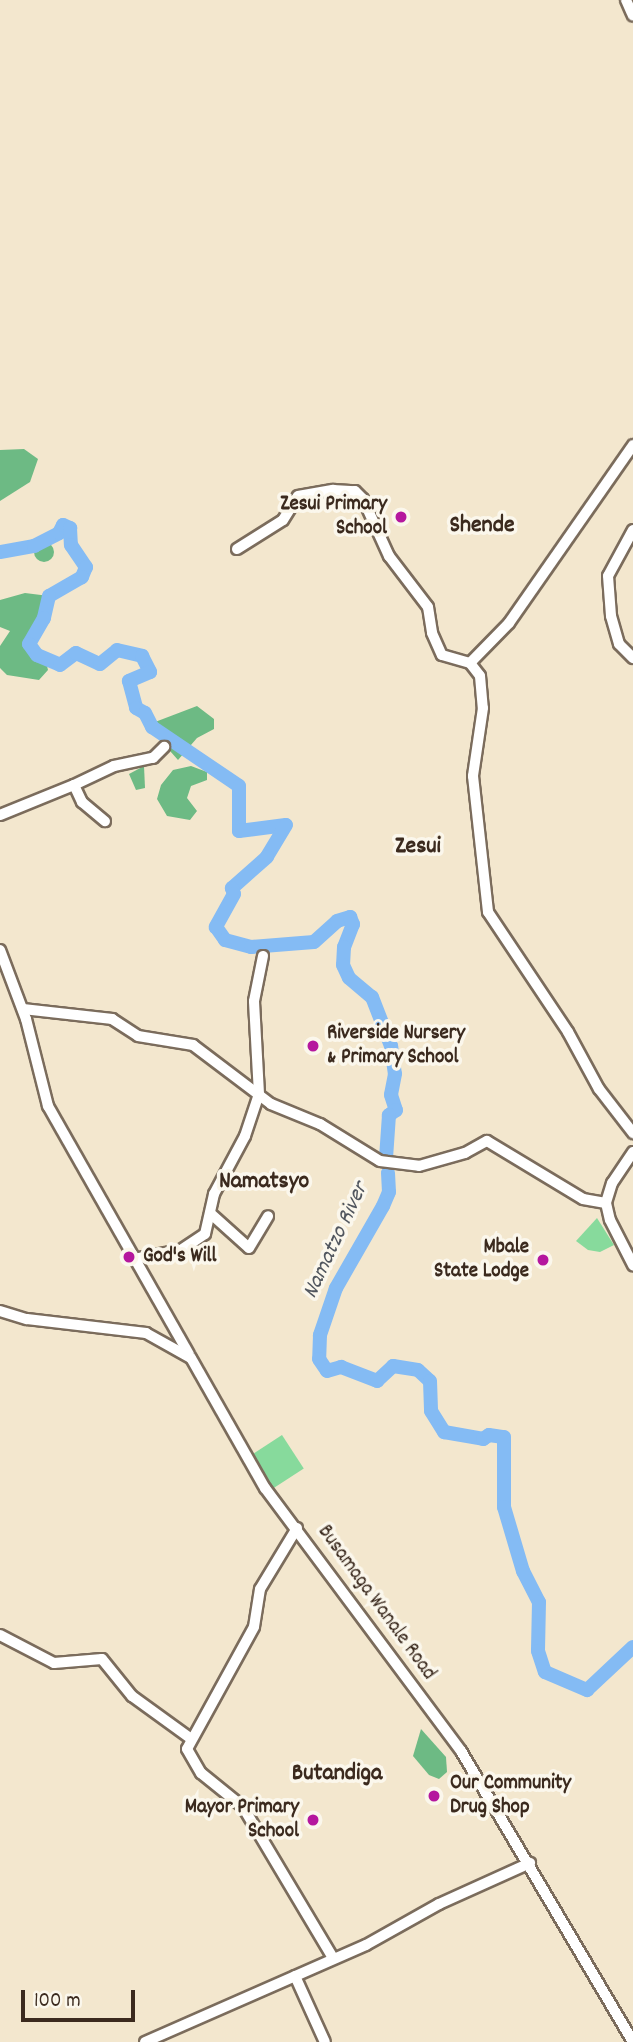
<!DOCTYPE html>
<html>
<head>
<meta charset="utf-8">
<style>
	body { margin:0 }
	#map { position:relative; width:633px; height:2042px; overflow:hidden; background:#f3e7ce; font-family:Dekko,sans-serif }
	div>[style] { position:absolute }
	.green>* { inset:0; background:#87da9c; transform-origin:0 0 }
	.forest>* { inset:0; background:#6dba84 }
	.round { border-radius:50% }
	.river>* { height:14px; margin:-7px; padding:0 7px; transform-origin:7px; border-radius:7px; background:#84bbf4 }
	.roads { filter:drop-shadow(2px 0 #7b6c5c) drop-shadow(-2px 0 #7b6c5c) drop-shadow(0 2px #7b6c5c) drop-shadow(0 -2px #7b6c5c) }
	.minor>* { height:10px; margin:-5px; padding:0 5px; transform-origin:5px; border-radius:5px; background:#fff }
	.dots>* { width:19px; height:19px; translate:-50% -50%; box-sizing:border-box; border:4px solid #fbf7ec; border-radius:50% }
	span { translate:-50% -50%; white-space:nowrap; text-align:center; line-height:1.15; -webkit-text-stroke:7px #fbf7ec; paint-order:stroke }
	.poi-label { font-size:21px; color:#3b2a1e; font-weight:700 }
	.right { translate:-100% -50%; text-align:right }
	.left { translate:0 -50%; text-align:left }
	.street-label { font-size:21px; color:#3b2a1e }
	.water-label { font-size:23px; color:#51565e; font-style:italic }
	.quarter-label { font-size:24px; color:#3b2a1e; font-weight:700 }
	.scale { position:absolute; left:21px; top:1990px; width:114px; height:32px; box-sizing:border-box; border:4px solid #3b2a1e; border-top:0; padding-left:9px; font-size:21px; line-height:24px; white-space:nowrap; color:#3b2a1e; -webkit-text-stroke:5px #fbf7ec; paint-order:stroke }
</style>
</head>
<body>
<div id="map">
	<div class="green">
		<div style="clip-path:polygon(597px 1218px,614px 1245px,600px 1252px,588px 1250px,576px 1241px)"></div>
		<div style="left:282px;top:1435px;width:40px;height:39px;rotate:57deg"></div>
	</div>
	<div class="forest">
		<div style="clip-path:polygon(24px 449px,38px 459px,30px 482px,0 501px,0 450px)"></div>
		<div class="round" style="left:34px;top:542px;width:20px;height:20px"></div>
		<div style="clip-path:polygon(25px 593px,49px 596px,44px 618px,29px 644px,46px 662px,48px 670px,39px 680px,7px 675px,0 668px,0 646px,10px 631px,0 627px,0 600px)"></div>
		<div style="clip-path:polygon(197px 706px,214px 719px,214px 729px,197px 738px,178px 760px,155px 734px,155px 722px)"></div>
		<div style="clip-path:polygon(144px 766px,145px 788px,136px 790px,129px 774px)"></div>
		<div style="clip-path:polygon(191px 766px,207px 772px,207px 780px,191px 786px,187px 798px,197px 811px,190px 820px,167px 816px,157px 799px,161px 785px,173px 770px)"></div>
		<div style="clip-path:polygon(421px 1729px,446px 1757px,447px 1772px,439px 1779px,429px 1775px,413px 1756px)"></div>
	</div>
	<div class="river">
		<div style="left:0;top:552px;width:35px;rotate:-10deg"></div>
		<div style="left:34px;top:546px;width:28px;rotate:-27deg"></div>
		<div style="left:59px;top:533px;width:9px;rotate:-63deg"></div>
		<div style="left:63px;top:525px;width:8px;rotate:23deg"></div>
		<div style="left:70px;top:528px;width:17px;rotate:87deg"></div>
		<div style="left:71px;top:545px;width:27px;rotate:56deg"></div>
		<div style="left:86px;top:567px;width:11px;rotate:112deg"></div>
		<div style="left:82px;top:577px;width:38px;rotate:150deg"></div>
		<div style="left:49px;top:596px;width:23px;rotate:103deg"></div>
		<div style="left:44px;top:618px;width:30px;rotate:120deg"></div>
		<div style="left:29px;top:644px;width:14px;rotate:54deg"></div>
		<div style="left:37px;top:655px;width:25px;rotate:23deg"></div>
		<div style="left:60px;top:665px;width:20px;rotate:-37deg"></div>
		<div style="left:76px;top:653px;width:26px;rotate:25deg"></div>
		<div style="left:100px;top:664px;width:22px;rotate:-39deg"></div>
		<div style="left:117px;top:650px;width:26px;rotate:13deg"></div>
		<div style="left:142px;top:656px;width:18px;rotate:63deg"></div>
		<div style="left:150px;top:672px;width:23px;rotate:157deg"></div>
		<div style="left:129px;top:681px;width:28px;rotate:75deg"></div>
		<div style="left:136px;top:708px;width:10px;rotate:29deg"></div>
		<div style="left:145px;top:713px;width:16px;rotate:63deg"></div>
		<div style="left:152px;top:727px;width:105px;rotate:34.1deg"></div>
		<div style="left:239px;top:786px;width:45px;rotate:90deg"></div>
		<div style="left:239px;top:831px;width:47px;rotate:-7.3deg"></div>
		<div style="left:286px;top:825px;width:37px;rotate:121deg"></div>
		<div style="left:267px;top:857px;width:47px;rotate:138.5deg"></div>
		<div style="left:232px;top:888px;width:6px;rotate:72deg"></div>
		<div style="left:234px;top:894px;width:38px;rotate:119deg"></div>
		<div style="left:216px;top:927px;width:16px;rotate:55deg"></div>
		<div style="left:225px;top:940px;width:27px;rotate:15deg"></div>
		<div style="left:251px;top:947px;width:63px;rotate:-4.5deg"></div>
		<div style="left:314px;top:942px;width:31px;rotate:-42deg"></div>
		<div style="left:337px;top:921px;width:14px;rotate:-17deg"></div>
		<div style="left:350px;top:917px;width:8px;rotate:67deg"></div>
		<div style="left:353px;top:924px;width:25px;rotate:111deg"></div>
		<div style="left:344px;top:947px;width:18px;rotate:93deg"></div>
		<div style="left:343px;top:965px;width:14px;rotate:65deg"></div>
		<div style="left:349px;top:978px;width:30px;rotate:40deg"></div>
		<div style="left:372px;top:997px;width:53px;rotate:68.8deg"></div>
		<div style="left:391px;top:1046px;width:28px;rotate:82deg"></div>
		<div style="left:395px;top:1074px;width:21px;rotate:101deg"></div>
		<div style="left:391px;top:1095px;width:16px;rotate:72deg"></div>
		<div style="left:396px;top:1110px;width:9px;rotate:144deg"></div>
		<div style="left:389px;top:1115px;width:43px;rotate:94deg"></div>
		<div style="left:388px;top:1173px;width:19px;rotate:87deg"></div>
		<div style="left:389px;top:1192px;width:15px;rotate:113deg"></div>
		<div style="left:383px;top:1206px;width:95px;rotate:119.8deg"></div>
		<div style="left:336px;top:1288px;width:50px;rotate:108.8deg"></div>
		<div style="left:320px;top:1335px;width:24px;rotate:92deg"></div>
		<div style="left:319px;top:1359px;width:14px;rotate:56deg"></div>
		<div style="left:327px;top:1371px;width:15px;rotate:-16deg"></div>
		<div style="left:341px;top:1367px;width:39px;rotate:21deg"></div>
		<div style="left:377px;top:1381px;width:22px;rotate:-43deg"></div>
		<div style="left:393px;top:1366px;width:25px;rotate:9deg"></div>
		<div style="left:418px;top:1370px;width:16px;rotate:43deg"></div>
		<div style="left:430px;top:1381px;width:30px;rotate:88deg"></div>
		<div style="left:431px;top:1411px;width:25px;rotate:58deg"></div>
		<div style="left:444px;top:1432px;width:40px;rotate:10deg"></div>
		<div style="left:483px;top:1439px;width:7px;rotate:-34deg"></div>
		<div style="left:489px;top:1435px;width:15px;rotate:8deg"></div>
		<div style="left:504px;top:1437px;width:70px;rotate:90deg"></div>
		<div style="left:504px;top:1507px;width:67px;rotate:73.5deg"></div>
		<div style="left:523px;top:1571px;width:35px;rotate:63deg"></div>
		<div style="left:539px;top:1602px;width:49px;rotate:91.2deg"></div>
		<div style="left:538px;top:1651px;width:22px;rotate:72deg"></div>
		<div style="left:545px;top:1672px;width:46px;rotate:23.2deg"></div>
		<div style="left:587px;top:1690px;width:63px;rotate:-43.1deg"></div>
	</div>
	<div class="roads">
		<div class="minor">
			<div style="left:626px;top:0;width:17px;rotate:66deg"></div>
			<div style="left:633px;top:530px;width:52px;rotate:118.5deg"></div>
			<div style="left:608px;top:576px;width:40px;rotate:85.7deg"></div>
			<div style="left:611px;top:616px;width:29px;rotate:74deg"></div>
			<div style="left:619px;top:644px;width:20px;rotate:45deg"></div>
			<div style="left:237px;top:549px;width:54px;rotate:-32.2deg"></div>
			<div style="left:283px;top:520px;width:28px;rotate:-58deg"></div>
			<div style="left:298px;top:496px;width:36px;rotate:-10deg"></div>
			<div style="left:333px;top:490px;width:22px;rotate:3deg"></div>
			<div style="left:355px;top:491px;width:11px;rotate:45deg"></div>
			<div style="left:363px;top:499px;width:63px;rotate:65.5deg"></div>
			<div style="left:389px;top:556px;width:64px;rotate:52.6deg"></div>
			<div style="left:428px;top:607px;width:26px;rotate:81deg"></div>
			<div style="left:432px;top:633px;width:24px;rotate:66deg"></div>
			<div style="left:442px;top:655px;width:29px;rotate:16deg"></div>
			<div style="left:470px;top:663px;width:16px;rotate:52deg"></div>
			<div style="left:480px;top:676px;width:32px;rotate:85deg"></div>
			<div style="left:483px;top:708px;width:69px;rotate:98.4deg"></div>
			<div style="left:473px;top:776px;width:137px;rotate:83.7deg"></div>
			<div style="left:488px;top:912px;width:144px;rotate:56.3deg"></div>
			<div style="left:568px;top:1032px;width:65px;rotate:61.5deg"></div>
			<div style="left:599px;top:1089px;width:56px;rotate:52.3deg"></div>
			<div style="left:470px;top:663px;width:56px;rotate:-45.7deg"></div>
			<div style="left:509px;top:623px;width:217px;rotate:-55.1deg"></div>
			<div style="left:74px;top:785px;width:44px;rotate:-25.4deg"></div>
			<div style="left:114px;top:766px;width:40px;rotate:-12deg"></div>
			<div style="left:153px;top:758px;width:16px;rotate:-45deg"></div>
			<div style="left:0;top:815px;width:80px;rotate:-22.1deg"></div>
			<div style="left:74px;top:785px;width:19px;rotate:65deg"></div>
			<div style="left:82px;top:802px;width:30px;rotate:40deg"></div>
			<div style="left:0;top:950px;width:74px;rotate:69.4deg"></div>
			<div style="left:26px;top:1019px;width:90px;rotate:75.8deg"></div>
			<div style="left:48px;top:1106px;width:285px;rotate:60.4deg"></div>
			<div style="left:23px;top:1009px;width:90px;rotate:6.4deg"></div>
			<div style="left:112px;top:1019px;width:31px;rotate:33deg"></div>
			<div style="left:138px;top:1036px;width:56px;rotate:9.3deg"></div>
			<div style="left:193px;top:1045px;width:98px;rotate:37.1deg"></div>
			<div style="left:271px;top:1104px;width:53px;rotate:22.2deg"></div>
			<div style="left:320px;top:1124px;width:70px;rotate:31.7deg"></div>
			<div style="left:380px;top:1161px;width:39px;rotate:7deg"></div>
			<div style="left:419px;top:1166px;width:48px;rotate:-15.8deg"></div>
			<div style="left:465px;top:1153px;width:25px;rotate:-29deg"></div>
			<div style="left:487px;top:1141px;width:112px;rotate:31.1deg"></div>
			<div style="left:583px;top:1199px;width:23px;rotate:10deg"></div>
			<div style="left:633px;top:1152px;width:37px;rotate:124deg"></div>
			<div style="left:612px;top:1183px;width:21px;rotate:107deg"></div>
			<div style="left:606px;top:1203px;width:17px;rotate:77deg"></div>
			<div style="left:610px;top:1220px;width:51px;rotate:62.9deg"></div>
			<div style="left:210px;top:1213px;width:52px;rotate:41.9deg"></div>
			<div style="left:249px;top:1248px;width:37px;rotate:-59deg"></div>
			<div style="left:134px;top:1259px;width:48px;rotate:-10.8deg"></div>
			<div style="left:181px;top:1250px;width:29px;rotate:-34deg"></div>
			<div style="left:205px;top:1234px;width:41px;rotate:-77.3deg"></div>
			<div style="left:214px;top:1194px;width:66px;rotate:-61.9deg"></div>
			<div style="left:245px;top:1136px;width:44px;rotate:-71.6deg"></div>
			<div style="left:259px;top:1094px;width:93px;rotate:-93.1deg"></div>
			<div style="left:254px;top:1001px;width:46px;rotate:-78.7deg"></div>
			<div style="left:0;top:1311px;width:28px;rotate:17deg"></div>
			<div style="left:27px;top:1319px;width:120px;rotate:6.7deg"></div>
			<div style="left:146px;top:1333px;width:51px;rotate:29.1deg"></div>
			<div style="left:191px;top:1358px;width:150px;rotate:60.4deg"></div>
			<div style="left:265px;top:1488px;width:328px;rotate:53.3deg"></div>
			<div style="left:461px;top:1751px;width:338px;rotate:59.4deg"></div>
			<div style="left:297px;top:1528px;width:71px;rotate:121.2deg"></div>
			<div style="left:260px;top:1589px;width:38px;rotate:99deg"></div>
			<div style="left:254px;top:1627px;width:139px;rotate:118.8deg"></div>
			<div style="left:187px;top:1749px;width:28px;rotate:60deg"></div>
			<div style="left:201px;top:1773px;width:54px;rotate:39deg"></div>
			<div style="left:243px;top:1807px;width:176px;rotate:59.2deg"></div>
			<div style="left:0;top:1635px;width:61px;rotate:27.4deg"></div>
			<div style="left:54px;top:1663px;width:48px;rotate:-4.8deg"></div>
			<div style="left:102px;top:1659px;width:48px;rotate:51deg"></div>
			<div style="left:132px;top:1696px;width:72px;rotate:35.9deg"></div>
			<div style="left:295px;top:1976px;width:72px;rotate:65.6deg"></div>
			<div style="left:145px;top:2042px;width:241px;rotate:-23.7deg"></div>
			<div style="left:366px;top:1945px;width:84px;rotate:-29.3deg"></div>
			<div style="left:439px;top:1904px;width:100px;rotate:-24.3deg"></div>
		</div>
	</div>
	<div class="dots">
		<div style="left:401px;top:517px;background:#b5179e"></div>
		<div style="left:313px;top:1046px;background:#b5179e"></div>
		<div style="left:129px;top:1257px;background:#b5179e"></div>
		<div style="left:543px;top:1260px;background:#b5179e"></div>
		<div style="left:434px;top:1796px;background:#b5179e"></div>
		<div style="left:313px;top:1820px;background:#b5179e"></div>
	</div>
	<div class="poi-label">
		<span class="right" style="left:387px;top:517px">Zesui Primary<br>School</span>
		<span class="left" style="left:327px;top:1046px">Riverside Nursery<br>&amp; Primary School</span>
		<span class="right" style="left:529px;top:1260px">Mbale<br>State Lodge</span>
		<span class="left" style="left:143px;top:1257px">God's Will</span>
		<span class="left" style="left:450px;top:1796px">Our Community<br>Drug Shop</span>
		<span class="right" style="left:299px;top:1820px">Mayor Primary<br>School</span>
	</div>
	<div class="street-label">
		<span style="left:376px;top:1603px;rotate:54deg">Busamaga Wanale Road</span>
	</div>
	<div class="water-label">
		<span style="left:337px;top:1241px;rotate:-65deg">Namatzo River</span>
	</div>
	<div class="quarter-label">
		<span style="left:482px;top:527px">Shende</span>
		<span style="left:418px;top:848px">Zesui</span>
		<span style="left:264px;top:1183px">Namatsyo</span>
		<span style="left:337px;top:1775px">Butandiga</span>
	</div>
	<div class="scale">100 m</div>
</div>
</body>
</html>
